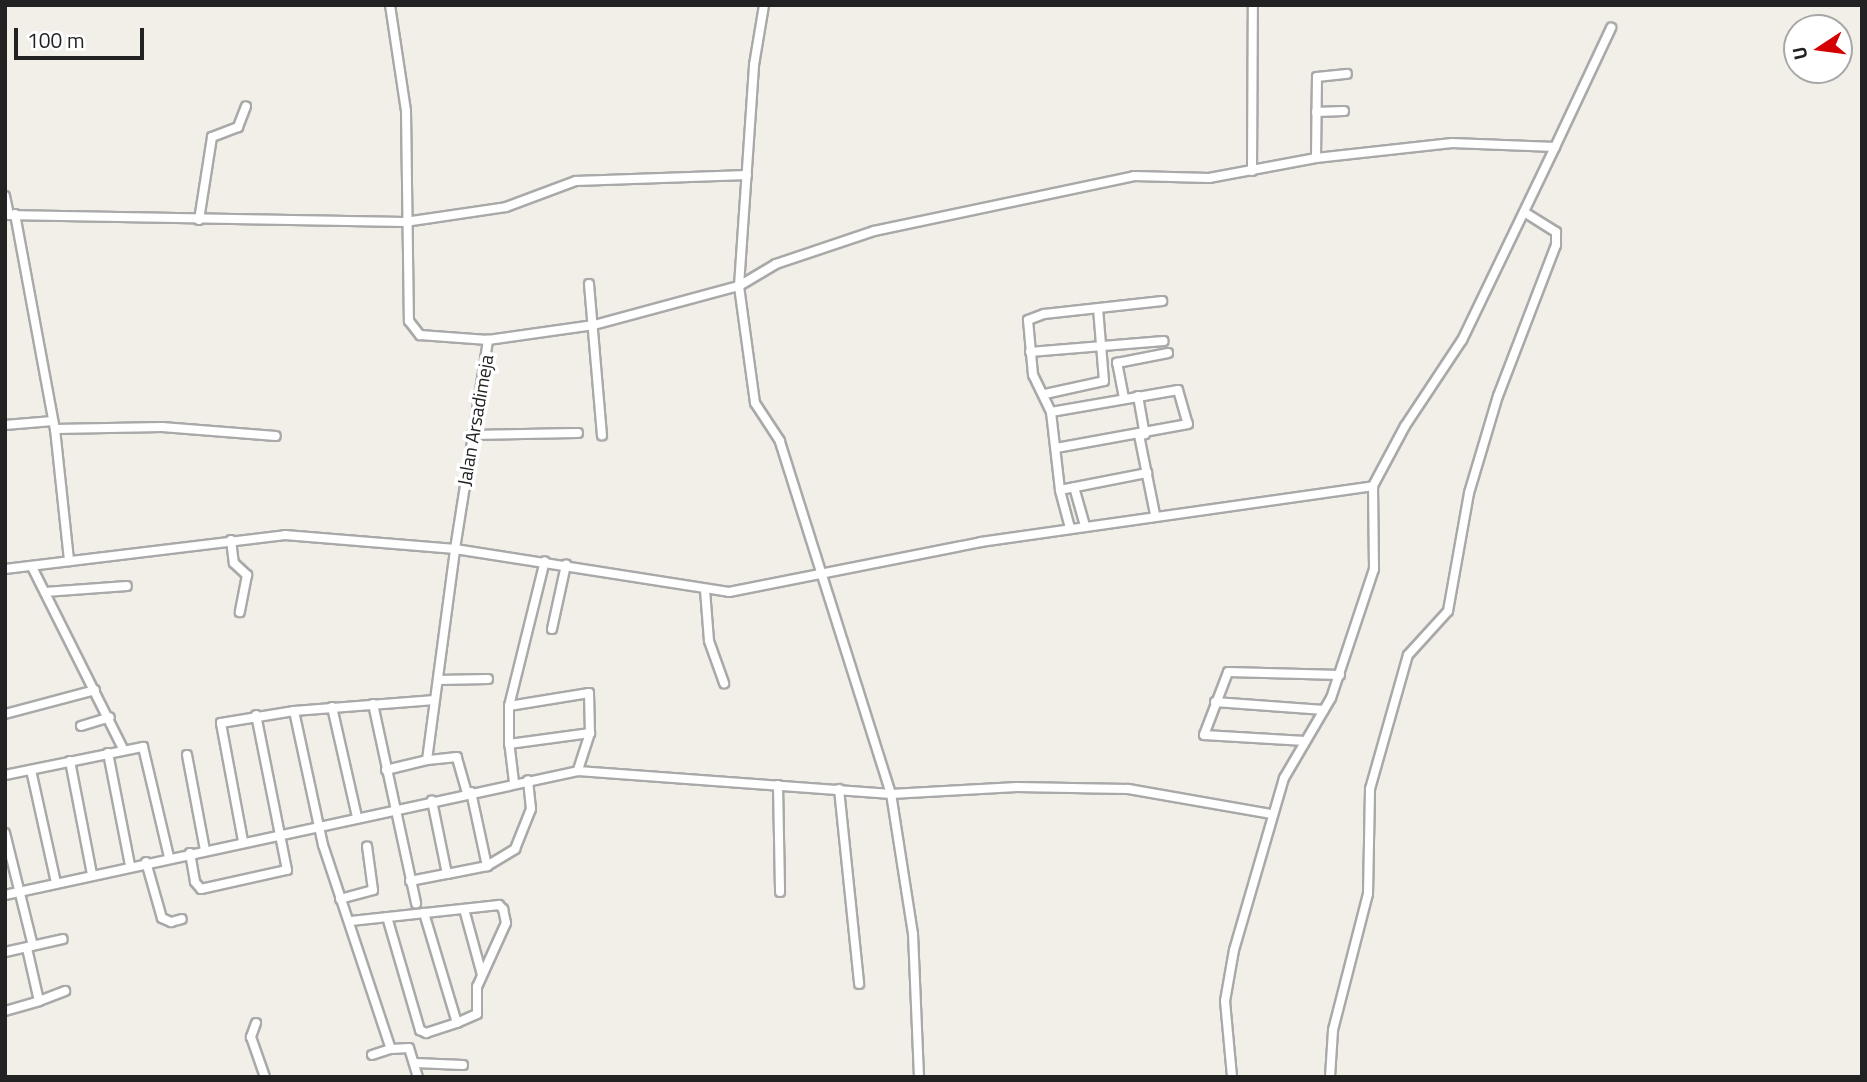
<!DOCTYPE html>
<html>
<head>
<meta charset="utf-8">
<style>
	body { margin:0 }
	#map { position:relative; width:1867px; height:1082px; overflow:hidden; background:#f2efe9; font-family:"Titillium Web",sans-serif }
	div>[style] { position:absolute }
	.roads { filter:drop-shadow(2px 0 #a9a9a9) drop-shadow(-2px 0 #a9a9a9) drop-shadow(0 2px #a9a9a9) drop-shadow(0 -2px #a9a9a9) }
	.street>* { height:8px; margin:-4px; padding:0 4px; transform-origin:4px; border-radius:4px; background:#fff }
	span { translate:-50% -50%; white-space:nowrap; text-align:center; line-height:1.15; -webkit-text-stroke:7px #fff; paint-order:stroke }
	.street-label { font-size:19px; color:#222 }
	.frame { position:absolute; inset:0; border:7px solid #222; pointer-events:none }
	.north { position:absolute; left:1783px; top:14px; width:70px; height:70px; box-sizing:border-box; background:#fff; border:2px solid #a7a7a7; border-radius:50%; rotate:257deg; font-size:19px; font-weight:700; line-height:28px; text-align:center; color:#222 }
	.north::after { content:''; display:block; margin:auto; width:24px; height:32px; background:#d40000; clip-path:polygon(50% 0,100% 100%,50% 72%,0 100%) }
	.scale { position:absolute; left:14px; top:28px; width:130px; height:32px; box-sizing:border-box; border:4px solid #222; border-top:0; padding-left:9px; font-size:21px; line-height:24px; white-space:nowrap; color:#222; -webkit-text-stroke:5px #fff; paint-order:stroke }
</style>
</head>
<body>
<div id="map">
	<div class="roads">
		<div class="street">
			<div style="left:390px;top:5px;width:107px;rotate:81.4deg"></div>
			<div style="left:406px;top:111px;width:210px;rotate:89.2deg"></div>
			<div style="left:409px;top:321px;width:18px;rotate:52deg"></div>
			<div style="left:420px;top:335px;width:68px;rotate:4.2deg"></div>
			<div style="left:488px;top:340px;width:107px;rotate:-8.1deg"></div>
			<div style="left:594px;top:325px;width:150px;rotate:-15.1deg"></div>
			<div style="left:739px;top:286px;width:222px;rotate:-86.1deg"></div>
			<div style="left:754px;top:65px;width:61px;rotate:-80.5deg"></div>
			<div style="left:1316px;top:112px;width:28px;rotate:-2deg"></div>
			<div style="left:1555px;top:147px;width:132px;rotate:-64.8deg"></div>
			<div style="left:1316px;top:158px;width:81px;rotate:-89.3deg"></div>
			<div style="left:1317px;top:77px;width:30px;rotate:-6deg"></div>
			<div style="left:1252px;top:171px;width:166px;rotate:-89.7deg"></div>
			<div style="left:5px;top:196px;width:19px;rotate:78deg"></div>
			<div style="left:15px;top:214px;width:219px;rotate:79.5deg"></div>
			<div style="left:55px;top:429px;width:133px;rotate:83.9deg"></div>
			<div style="left:5px;top:215px;width:400px;rotate:1deg"></div>
			<div style="left:405px;top:222px;width:102px;rotate:-8.4deg"></div>
			<div style="left:506px;top:207px;width:75px;rotate:-20.4deg"></div>
			<div style="left:576px;top:181px;width:171px;rotate:-2deg"></div>
			<div style="left:199px;top:220px;width:84px;rotate:-81.1deg"></div>
			<div style="left:212px;top:137px;width:28px;rotate:-21deg"></div>
			<div style="left:238px;top:127px;width:22px;rotate:-69deg"></div>
			<div style="left:589px;top:284px;width:152px;rotate:85.1deg"></div>
			<div style="left:1030px;top:352px;width:134px;rotate:-4.7deg"></div>
			<div style="left:1045px;top:394px;width:60px;rotate:-12.4deg"></div>
			<div style="left:1104px;top:381px;width:73px;rotate:-94.7deg"></div>
			<div style="left:1138px;top:396px;width:39px;rotate:80deg"></div>
			<div style="left:1124px;top:398px;width:36px;rotate:-101deg"></div>
			<div style="left:1117px;top:363px;width:52px;rotate:-11.1deg"></div>
			<div style="left:1051px;top:412px;width:129px;rotate:-9.8deg"></div>
			<div style="left:1178px;top:390px;width:35px;rotate:74deg"></div>
			<div style="left:1188px;top:424px;width:134px;rotate:169.7deg"></div>
			<div style="left:5px;top:425px;width:48px;rotate:-4.8deg"></div>
			<div style="left:55px;top:429px;width:107px;rotate:-1.1deg"></div>
			<div style="left:162px;top:427px;width:114px;rotate:4.5deg"></div>
			<div style="left:472px;top:435px;width:106px;rotate:-1.1deg"></div>
			<div style="left:1139px;top:435px;width:81px;rotate:78.6deg"></div>
			<div style="left:1074px;top:487px;width:41px;rotate:74.2deg"></div>
			<div style="left:1060px;top:490px;width:89px;rotate:-11.1deg"></div>
			<div style="left:1070px;top:528px;width:39px;rotate:-105deg"></div>
			<div style="left:1060px;top:490px;width:79px;rotate:-96.6deg"></div>
			<div style="left:1051px;top:412px;width:41px;rotate:-115.9deg"></div>
			<div style="left:1033px;top:375px;width:55px;rotate:-95.2deg"></div>
			<div style="left:1028px;top:320px;width:17px;rotate:-21deg"></div>
			<div style="left:1044px;top:314px;width:119px;rotate:-6.3deg"></div>
			<div style="left:231px;top:540px;width:23px;rotate:83deg"></div>
			<div style="left:234px;top:563px;width:18px;rotate:43deg"></div>
			<div style="left:247px;top:575px;width:38px;rotate:101deg"></div>
			<div style="left:32px;top:567px;width:203px;rotate:63.4deg"></div>
			<div style="left:5px;top:569px;width:282px;rotate:-6.9deg"></div>
			<div style="left:285px;top:535px;width:171px;rotate:4.7deg"></div>
			<div style="left:455px;top:549px;width:212px;rotate:-81deg"></div>
			<div style="left:705px;top:590px;width:51px;rotate:85.5deg"></div>
			<div style="left:709px;top:641px;width:45px;rotate:70.3deg"></div>
			<div style="left:45px;top:592px;width:82px;rotate:-4.2deg"></div>
			<div style="left:552px;top:629px;width:66px;rotate:-77.7deg"></div>
			<div style="left:438px;top:680px;width:50px;rotate:-1.1deg"></div>
			<div style="left:1215px;top:702px;width:109px;rotate:4.2deg"></div>
			<div style="left:373px;top:704px;width:204px;rotate:77.8deg"></div>
			<div style="left:509px;top:706px;width:149px;rotate:-76.1deg"></div>
			<div style="left:332px;top:707px;width:113px;rotate:77.2deg"></div>
			<div style="left:294px;top:711px;width:137px;rotate:77.8deg"></div>
			<div style="left:323px;top:845px;width:215px;rotate:71.6deg"></div>
			<div style="left:391px;top:1049px;width:18px;rotate:-3deg"></div>
			<div style="left:409px;top:1048px;width:30px;rotate:73deg"></div>
			<div style="left:5px;top:714px;width:93px;rotate:-14.9deg"></div>
			<div style="left:81px;top:726px;width:30px;rotate:-17deg"></div>
			<div style="left:1305px;top:741px;width:101px;rotate:-176.6deg"></div>
			<div style="left:1204px;top:735px;width:67px;rotate:-69.1deg"></div>
			<div style="left:1228px;top:672px;width:112px;rotate:1.5deg"></div>
			<div style="left:509px;top:744px;width:38px;rotate:-90deg"></div>
			<div style="left:509px;top:706px;width:81px;rotate:-9.2deg"></div>
			<div style="left:589px;top:693px;width:40px;rotate:88.6deg"></div>
			<div style="left:590px;top:733px;width:40px;rotate:108deg"></div>
			<div style="left:108px;top:753px;width:114px;rotate:78.9deg"></div>
			<div style="left:187px;top:755px;width:97px;rotate:79.3deg"></div>
			<div style="left:70px;top:761px;width:115px;rotate:79deg"></div>
			<div style="left:31px;top:770px;width:116px;rotate:77.5deg"></div>
			<div style="left:386px;top:770px;width:42px;rotate:-13.7deg"></div>
			<div style="left:5px;top:775px;width:141px;rotate:-11.5deg"></div>
			<div style="left:143px;top:747px;width:113px;rotate:76.7deg"></div>
			<div style="left:514px;top:782px;width:38px;rotate:-97deg"></div>
			<div style="left:509px;top:744px;width:82px;rotate:-7.7deg"></div>
			<div style="left:778px;top:785px;width:107px;rotate:88.9deg"></div>
			<div style="left:839px;top:789px;width:196px;rotate:84.1deg"></div>
			<div style="left:471px;top:792px;width:76px;rotate:77.8deg"></div>
			<div style="left:467px;top:793px;width:37px;rotate:-106deg"></div>
			<div style="left:457px;top:757px;width:30px;rotate:174deg"></div>
			<div style="left:427px;top:760px;width:213px;rotate:-82.4deg"></div>
			<div style="left:455px;top:549px;width:277px;rotate:8.9deg"></div>
			<div style="left:729px;top:592px;width:257px;rotate:-11.2deg"></div>
			<div style="left:981px;top:542px;width:396px;rotate:-8.1deg"></div>
			<div style="left:5px;top:833px;width:116px;rotate:76.1deg"></div>
			<div style="left:243px;top:841px;width:120px;rotate:-100.6deg"></div>
			<div style="left:221px;top:723px;width:74px;rotate:-9.3deg"></div>
			<div style="left:294px;top:711px;width:141px;rotate:-4.5deg"></div>
			<div style="left:190px;top:853px;width:29px;rotate:80deg"></div>
			<div style="left:195px;top:882px;width:9px;rotate:49deg"></div>
			<div style="left:201px;top:889px;width:88px;rotate:-12.5deg"></div>
			<div style="left:287px;top:870px;width:158px;rotate:-101.3deg"></div>
			<div style="left:146px;top:862px;width:58px;rotate:74.1deg"></div>
			<div style="left:162px;top:918px;width:10px;rotate:24deg"></div>
			<div style="left:171px;top:922px;width:11px;rotate:-15deg"></div>
			<div style="left:447px;top:874px;width:41px;rotate:-11.3deg"></div>
			<div style="left:487px;top:866px;width:33px;rotate:-31deg"></div>
			<div style="left:515px;top:849px;width:43px;rotate:-68.2deg"></div>
			<div style="left:531px;top:809px;width:29px;rotate:-96deg"></div>
			<div style="left:410px;top:881px;width:38px;rotate:-11deg"></div>
			<div style="left:447px;top:874px;width:75px;rotate:-101.6deg"></div>
			<div style="left:5px;top:895px;width:586px;rotate:-12.21deg"></div>
			<div style="left:578px;top:771px;width:314px;rotate:4.2deg"></div>
			<div style="left:891px;top:794px;width:126px;rotate:-3.2deg"></div>
			<div style="left:1017px;top:787px;width:111px;rotate:1deg"></div>
			<div style="left:1128px;top:789px;width:145px;rotate:9.9deg"></div>
			<div style="left:340px;top:899px;width:34px;rotate:-15deg"></div>
			<div style="left:373px;top:890px;width:44px;rotate:-97.8deg"></div>
			<div style="left:464px;top:909px;width:68px;rotate:74.7deg"></div>
			<div style="left:387px;top:917px;width:118px;rotate:73.7deg"></div>
			<div style="left:420px;top:1030px;width:7px;rotate:27deg"></div>
			<div style="left:426px;top:1033px;width:33px;rotate:-18deg"></div>
			<div style="left:457px;top:1023px;width:115px;rotate:-106.7deg"></div>
			<div style="left:351px;top:921px;width:149px;rotate:-6.2deg"></div>
			<div style="left:499px;top:905px;width:6px;rotate:45deg"></div>
			<div style="left:503px;top:909px;width:14px;rotate:78deg"></div>
			<div style="left:506px;top:923px;width:70px;rotate:114.4deg"></div>
			<div style="left:477px;top:987px;width:27px;rotate:90deg"></div>
			<div style="left:477px;top:1014px;width:22px;rotate:156deg"></div>
			<div style="left:5px;top:952px;width:59px;rotate:-12.6deg"></div>
			<div style="left:39px;top:1001px;width:28px;rotate:-21deg"></div>
			<div style="left:5px;top:1011px;width:35px;rotate:-16deg"></div>
			<div style="left:39px;top:1001px;width:54px;rotate:-102.8deg"></div>
			<div style="left:256px;top:1023px;width:15px;rotate:110deg"></div>
			<div style="left:251px;top:1037px;width:42px;rotate:70.7deg"></div>
			<div style="left:372px;top:1055px;width:20px;rotate:-18deg"></div>
			<div style="left:415px;top:1063px;width:48px;rotate:2.4deg"></div>
			<div style="left:919px;top:1077px;width:143px;rotate:-92.4deg"></div>
			<div style="left:913px;top:934px;width:142px;rotate:-98.9deg"></div>
			<div style="left:891px;top:794px;width:370px;rotate:-107.5deg"></div>
			<div style="left:780px;top:441px;width:45px;rotate:-123.3deg"></div>
			<div style="left:755px;top:403px;width:118px;rotate:-97.8deg"></div>
			<div style="left:739px;top:286px;width:43px;rotate:-30.7deg"></div>
			<div style="left:776px;top:264px;width:103px;rotate:-18.6deg"></div>
			<div style="left:874px;top:231px;width:266px;rotate:-11.9deg"></div>
			<div style="left:1134px;top:176px;width:75px;rotate:1.5deg"></div>
			<div style="left:1209px;top:178px;width:109px;rotate:-10.6deg"></div>
			<div style="left:1316px;top:158px;width:137px;rotate:-6.3deg"></div>
			<div style="left:1452px;top:143px;width:103px;rotate:2.2deg"></div>
			<div style="left:1555px;top:147px;width:214px;rotate:115.7deg"></div>
			<div style="left:1462px;top:340px;width:103px;rotate:123.5deg"></div>
			<div style="left:1405px;top:426px;width:68px;rotate:118.1deg"></div>
			<div style="left:1373px;top:486px;width:83px;rotate:89.3deg"></div>
			<div style="left:1374px;top:569px;width:136px;rotate:108.4deg"></div>
			<div style="left:1331px;top:698px;width:93px;rotate:120.4deg"></div>
			<div style="left:1284px;top:778px;width:179px;rotate:106.2deg"></div>
			<div style="left:1234px;top:950px;width:52px;rotate:100deg"></div>
			<div style="left:1225px;top:1001px;width:76px;rotate:84.7deg"></div>
			<div style="left:1330px;top:1077px;width:47px;rotate:-86.3deg"></div>
			<div style="left:1333px;top:1030px;width:140px;rotate:-75.6deg"></div>
			<div style="left:1368px;top:894px;width:105px;rotate:-88.9deg"></div>
			<div style="left:1370px;top:789px;width:139px;rotate:-74.2deg"></div>
			<div style="left:1408px;top:655px;width:59px;rotate:-47.7deg"></div>
			<div style="left:1448px;top:611px;width:120px;rotate:-79.9deg"></div>
			<div style="left:1469px;top:493px;width:101px;rotate:-73.4deg"></div>
			<div style="left:1498px;top:396px;width:162px;rotate:-69deg"></div>
			<div style="left:1556px;top:245px;width:13px;rotate:-90deg"></div>
			<div style="left:1556px;top:232px;width:36px;rotate:-148deg"></div>
		</div>
	</div>
	<div class="street-label">
		<span style="left:475px;top:420px;rotate:-80deg">Jalan Arsadimeja</span>
	</div>
	<div class="frame"></div>
	<div class="north">U</div>
	<div class="scale">100 m</div>
</div>
</body>
</html>
